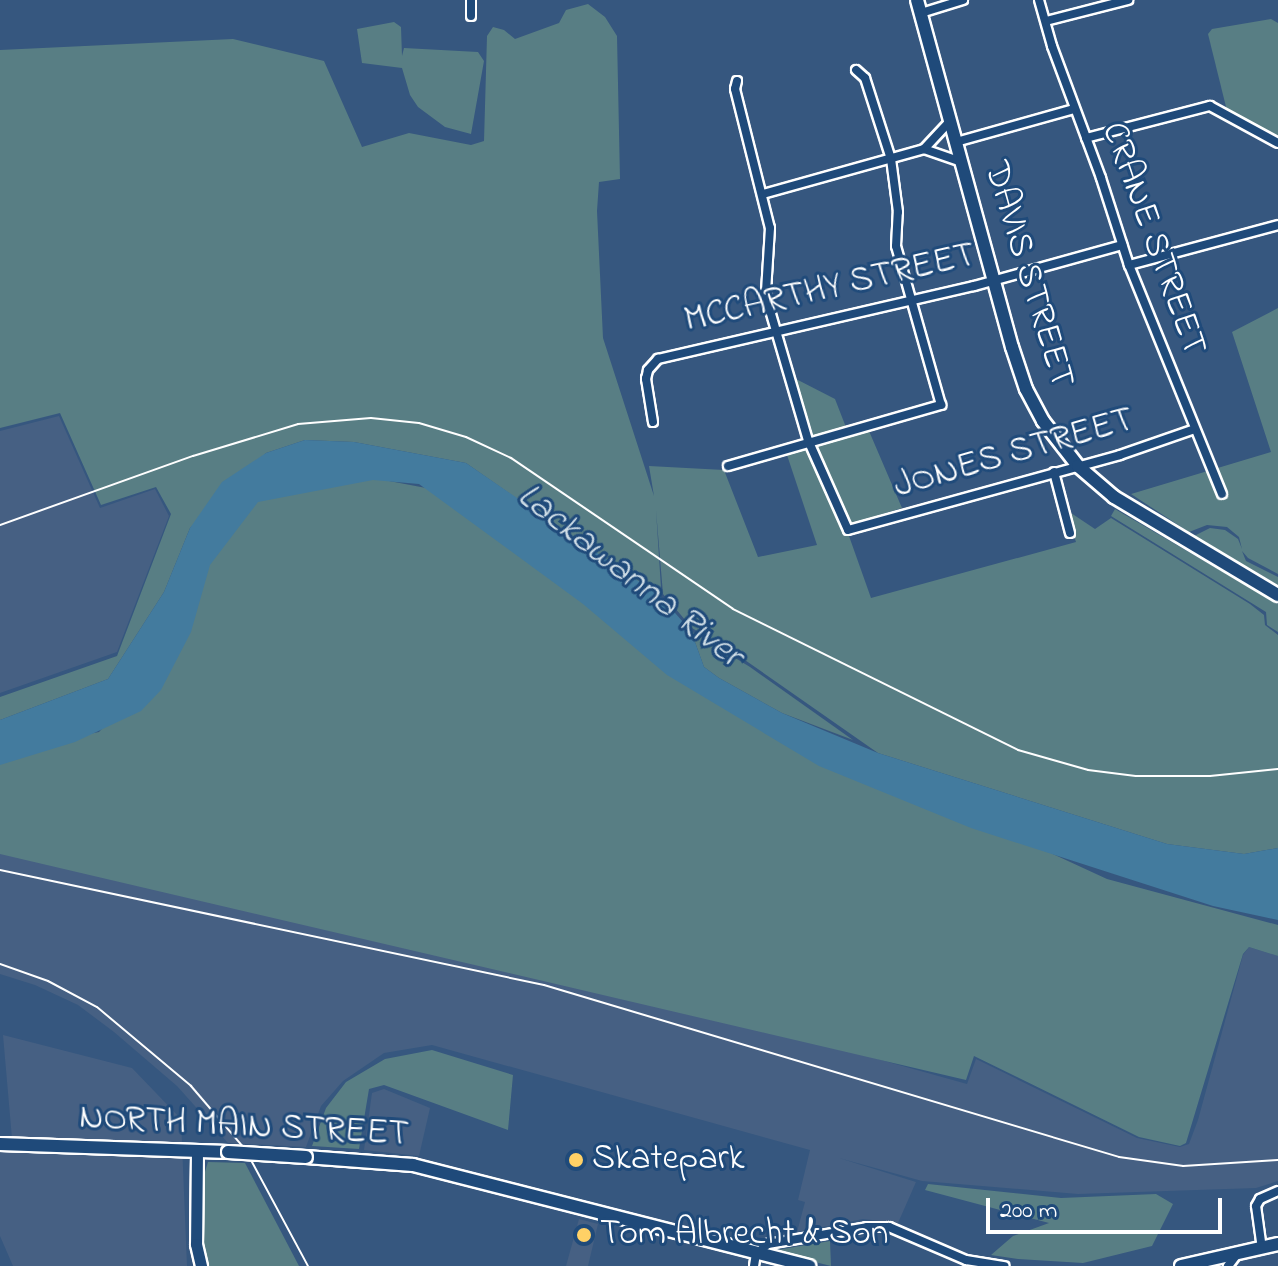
<!DOCTYPE html>
<html>
<head>
<meta charset="utf-8">
<style>
	body { margin:0 }
	#map { position:relative; width:1278px; height:1266px; overflow:hidden; background:#36577f; font-family:"Indie Flower",sans-serif }
	div>[style] { position:absolute }
	.built>* { inset:0; background:#466083 }
	.green>* { inset:0; background:#587e84 }
	.water>* { inset:0; background:#437b9e }
	.roads { filter:drop-shadow(2px 0 #fff) drop-shadow(-2px 0 #fff) drop-shadow(0 2px #fff) drop-shadow(0 -2px #fff) }
	.street>* { height:8px; margin:-4px; padding:0 4px; transform-origin:4px; border-radius:4px; background:#1f4a7a }
	.secondary>* { height:11px; margin:-5.5px; padding:0 5.5px; transform-origin:5.5px; border-radius:5.5px; background:#1f4a7a }
	.primary>* { height:12px; margin:-6px; padding:0 6px; transform-origin:6px; border-radius:6px; background:#1f4a7a }
	.rail>* { height:2px; margin:-1px; padding:0 1px; transform-origin:1px; border-radius:1px; background:#fff }
	.bridges { filter:drop-shadow(2px 0 #fff) drop-shadow(-2px 0 #fff) drop-shadow(0 2px #fff) drop-shadow(0 -2px #fff) }
	.primary-bridge>* { height:12px; margin:-6px; padding:0 6px; transform-origin:6px; border-radius:6px; background:#1f4a7a }
	.dots>* { width:22px; height:22px; translate:-50% -50%; box-sizing:border-box; border:4px solid #1f4a7a; border-radius:50% }
	span { translate:-50% -50%; white-space:nowrap; text-align:center; line-height:1.15; -webkit-text-stroke:6px #1f4a7a; paint-order:stroke }
	.street-label { font-size:36px; color:#fff }
	.poi-label { font-size:36px; color:#fff }
	.left { translate:0 -50%; text-align:left }
	.water-label { font-size:38px; color:#d0dee7; font-style:italic }
	.scale { position:absolute; left:986px; top:1198px; width:236px; height:36px; box-sizing:border-box; border:4px solid #fff; border-top:0; padding-left:10px; font-size:24px; line-height:28px; white-space:nowrap; color:#fff; -webkit-text-stroke:6px #1f4a7a; paint-order:stroke }
</style>
</head>
<body>
<div id="map">
	<div class="built">
		<div style="clip-path:polygon(59px 416px,100px 508px,155px 489px,169px 516px,117px 652px,0 693px,0 431px)"></div>
		<div style="clip-path:polygon(0 851px,806px 1039px,967px 1084px,976px 1059px,1137px 1138px,1180px 1147px,1189px 1144px,1198px 1120px,1243px 955px,1249px 947px,1278px 956px,1278px 1181px,1256px 1188px,1078px 1194px,922px 1181px,839px 1158px,916px 1182px,898px 1223px,863px 1219px,797px 1232px,805px 1202px,798px 1200px,810px 1150px,432px 1045px,384px 1053px,343px 1081px,321px 1106px,306px 1147px,228px 1143px,177px 1086px,114px 1032px,78px 1005px,35px 985px,0 974px)"></div>
		<div style="clip-path:polygon(3px 1035px,132px 1068px,181px 1119px,187px 1266px,13px 1266px,0 1236px,0 1152px,13px 1150px)"></div>
		<div style="clip-path:polygon(384px 1089px,430px 1108px,419px 1156px,364px 1150px,372px 1093px)"></div>
		<div style="clip-path:polygon(579px 1219px,598px 1224px,588px 1266px,566px 1266px)"></div>
	</div>
	<div class="green">
		<div style="clip-path:polygon(588px 4px,605px 17px,617px 36px,620px 179px,599px 182px,597px 211px,603px 338px,654px 496px,649px 466px,724px 470px,758px 557px,817px 545px,787px 455px,816px 444px,796px 379px,835px 399px,849px 435px,869px 431px,902px 508px,841px 527px,849px 536px,871px 598px,1076px 542px,1065px 509px,1095px 529px,1111px 518px,1250px 604px,1264px 615px,1265px 625px,1278px 635px,1278px 848px,1244px 854px,1167px 844px,878px 753px,742px 658px,692px 628px,663px 594px,656px 510px,661px 588px,656px 596px,466px 463px,354px 442px,305px 440px,266px 453px,190px 528px,164px 592px,108px 679px,0 720px,0 697px,117px 656px,171px 514px,156px 487px,101px 505px,60px 413px,0 428px,0 50px,233px 39px,324px 61px,362px 147px,409px 133px,471px 145px,484px 141px,487px 36px,493px 27px,504px 30px,515px 39px,559px 23px,566px 10px)"></div>
		<div style="clip-path:polygon(1271px 19px,1278px 23px,1278px 147px,1229px 119px,1208px 34px,1212px 29px)"></div>
		<div style="clip-path:polygon(394px 22px,401px 27px,402px 56px,404px 48px,478px 52px,484px 61px,471px 134px,445px 127px,418px 107px,410px 95px,402px 68px,362px 63px,357px 29px)"></div>
		<div style="clip-path:polygon(1278px 308px,1278px 574px,1248px 558px,1242px 551px,1246px 561px,1278px 577px,1278px 585px,1194px 536px,1210px 528px,1225px 530px,1238px 539px,1242px 549px,1239px 537px,1227px 527px,1207px 525px,1189px 532px,1131px 494px,1271px 452px,1232px 332px)"></div>
		<div style="clip-path:polygon(368px 477px,426px 488px,609px 615px,903px 785px,1107px 879px,1278px 925px,1278px 956px,1249px 947px,1243px 954px,1186px 1143px,1180px 1146px,1139px 1137px,974px 1056px,966px 1080px,0 854px,0 752px,99px 732px,153px 674px,205px 558px,256px 495px)"></div>
		<div style="clip-path:polygon(1115px 509px,1278px 604px,1278px 632px,1267px 625px,1266px 612px,1111px 516px)"></div>
		<div style="clip-path:polygon(691px 631px,750px 667px,853px 740px,782px 713px,719px 678px,704px 667px)"></div>
		<div style="clip-path:polygon(432px 1050px,513px 1075px,508px 1130px,384px 1085px,369px 1089px,359px 1149px,312px 1146px,326px 1108px,346px 1082px,385px 1059px)"></div>
		<div style="clip-path:polygon(208px 1162px,245px 1163px,299px 1266px,208px 1266px,203px 1250px,204px 1175px)"></div>
		<div style="clip-path:polygon(928px 1184px,1061px 1198px,1156px 1194px,1173px 1204px,1152px 1246px,1083px 1263px,1018px 1259px,991px 1255px,1013px 1236px,1049px 1223px,925px 1190px)"></div>
		<div style="clip-path:polygon(830px 1241px,831px 1266px,775px 1252px,777px 1250px)"></div>
	</div>
	<div class="water">
		<div style="clip-path:polygon(305px 440px,354px 442px,466px 463px,660px 596px,691px 631px,704px 667px,719px 678px,782px 713px,878px 753px,1167px 844px,1244px 854px,1278px 848px,1278px 920px,1213px 906px,971px 828px,819px 766px,667px 675px,583px 604px,419px 484px,373px 480px,258px 502px,210px 565px,191px 632px,161px 690px,141px 711px,75px 742px,0 765px,0 720px,108px 679px,164px 592px,190px 528px,222px 482px,266px 453px)"></div>
	</div>
	<div class="roads">
		<div class="street">
			<div style="left:471px;top:0;width:16px;rotate:90deg"></div>
			<div style="left:1039px;top:0;width:48px;rotate:74.2deg"></div>
			<div style="left:1052px;top:46px;width:141px;rotate:69.6deg"></div>
			<div style="left:1101px;top:178px;width:91px;rotate:72.2deg"></div>
			<div style="left:1129px;top:265px;width:247px;rotate:67.9deg"></div>
			<div style="left:921px;top:13px;width:44px;rotate:-17.2deg"></div>
			<div style="left:1046px;top:21px;width:85px;rotate:-14.4deg"></div>
			<div style="left:737px;top:81px;width:8px;rotate:104deg"></div>
			<div style="left:735px;top:89px;width:143px;rotate:75.9deg"></div>
			<div style="left:770px;top:228px;width:64px;rotate:93.6deg"></div>
			<div style="left:766px;top:292px;width:15px;rotate:79deg"></div>
			<div style="left:769px;top:307px;width:139px;rotate:73.7deg"></div>
			<div style="left:808px;top:440px;width:98px;rotate:66deg"></div>
			<div style="left:848px;top:530px;width:282px;rotate:-15.4deg"></div>
			<div style="left:1120px;top:455px;width:79px;rotate:-19.1deg"></div>
			<div style="left:1086px;top:138px;width:128px;rotate:-14.5deg"></div>
			<div style="left:1210px;top:106px;width:77px;rotate:28.6deg"></div>
			<div style="left:956px;top:142px;width:123px;rotate:-15.6deg"></div>
			<div style="left:924px;top:149px;width:39px;rotate:19deg"></div>
			<div style="left:763px;top:194px;width:167px;rotate:-15.6deg"></div>
			<div style="left:924px;top:149px;width:38px;rotate:-47deg"></div>
			<div style="left:1129px;top:265px;width:154px;rotate:-15deg"></div>
			<div style="left:653px;top:422px;width:44px;rotate:-99.2deg"></div>
			<div style="left:646px;top:379px;width:9px;rotate:-77deg"></div>
			<div style="left:648px;top:370px;width:15px;rotate:-48deg"></div>
			<div style="left:658px;top:359px;width:324px;rotate:-13deg"></div>
			<div style="left:974px;top:286px;width:154px;rotate:-15.5deg"></div>
			<div style="left:728px;top:466px;width:222px;rotate:-16deg"></div>
			<div style="left:941px;top:405px;width:165px;rotate:-105.8deg"></div>
			<div style="left:896px;top:246px;width:34px;rotate:-87deg"></div>
			<div style="left:898px;top:212px;width:53px;rotate:-97.5deg"></div>
			<div style="left:891px;top:159px;width:85px;rotate:-107.8deg"></div>
			<div style="left:865px;top:78px;width:12px;rotate:-138deg"></div>
			<div style="left:1054px;top:472px;width:63px;rotate:75.3deg"></div>
			<div style="left:1262px;top:1249px;width:43px;rotate:-97.9deg"></div>
			<div style="left:1256px;top:1206px;width:8px;rotate:-60deg"></div>
			<div style="left:1260px;top:1199px;width:20px;rotate:-24deg"></div>
			<div style="left:754px;top:1266px;width:12px;rotate:-81deg"></div>
			<div style="left:756px;top:1254px;width:16px;rotate:-40deg"></div>
			<div style="left:768px;top:1244px;width:100px;rotate:-9.7deg"></div>
			<div style="left:867px;top:1227px;width:22px"></div>
			<div style="left:889px;top:1227px;width:84px;rotate:23.2deg"></div>
			<div style="left:966px;top:1260px;width:39px;rotate:9deg"></div>
			<div style="left:1228px;top:1266px;width:15px;rotate:-53deg"></div>
		</div>
		<div class="secondary">
			<div style="left:197px;top:1152px;width:92px;rotate:90.6deg"></div>
			<div style="left:196px;top:1244px;width:23px;rotate:77deg"></div>
		</div>
		<div class="primary">
			<div style="left:917px;top:0;width:360px;rotate:74.7deg"></div>
			<div style="left:1012px;top:347px;width:44px;rotate:71.6deg"></div>
			<div style="left:1026px;top:389px;width:36px;rotate:62deg"></div>
			<div style="left:1043px;top:421px;width:57px;rotate:52.1deg"></div>
			<div style="left:1078px;top:466px;width:48px;rotate:40.7deg"></div>
			<div style="left:1114px;top:497px;width:191px;rotate:30.9deg"></div>
			<div style="left:0;top:1144px;width:228px;rotate:2deg"></div>
			<div style="left:306px;top:1157px;width:107px;rotate:4.3deg"></div>
			<div style="left:413px;top:1165px;width:409px;rotate:14.3deg"></div>
			<div style="left:1181px;top:1266px;width:99px;rotate:-12.8deg"></div>
		</div>
	</div>
	<div class="rail">
		<div style="left:0;top:525px;width:205px;rotate:-19.7deg"></div>
		<div style="left:193px;top:456px;width:110px;rotate:-16.9deg"></div>
		<div style="left:298px;top:424px;width:73px;rotate:-4.7deg"></div>
		<div style="left:371px;top:418px;width:48px;rotate:5.9deg"></div>
		<div style="left:419px;top:423px;width:49px;rotate:16.6deg"></div>
		<div style="left:466px;top:437px;width:50px;rotate:25deg"></div>
		<div style="left:511px;top:458px;width:268px;rotate:34.2deg"></div>
		<div style="left:733px;top:609px;width:318px;rotate:26.3deg"></div>
		<div style="left:1018px;top:750px;width:73px;rotate:15.9deg"></div>
		<div style="left:1088px;top:770px;width:48px;rotate:7.1deg"></div>
		<div style="left:1136px;top:776px;width:74px"></div>
		<div style="left:1210px;top:776px;width:68px;rotate:-5.9deg"></div>
		<div style="left:0;top:870px;width:556px;rotate:11.94deg"></div>
		<div style="left:544px;top:985px;width:600px;rotate:16.65deg"></div>
		<div style="left:1119px;top:1157px;width:65px;rotate:8deg"></div>
		<div style="left:1183px;top:1166px;width:95px;rotate:-3.6deg"></div>
		<div style="left:0;top:964px;width:51px;rotate:19.5deg"></div>
		<div style="left:48px;top:981px;width:55px;rotate:28deg"></div>
		<div style="left:97px;top:1007px;width:123px;rotate:40deg"></div>
		<div style="left:191px;top:1086px;width:83px;rotate:49.4deg"></div>
		<div style="left:245px;top:1149px;width:133px;rotate:61.7deg"></div>
	</div>
	<div class="bridges">
		<div class="primary-bridge">
			<div style="left:228px;top:1152px;width:78px;rotate:3.7deg"></div>
		</div>
	</div>
	<div class="dots">
		<div style="left:576px;top:1160px;background:#ffd166"></div>
		<div style="left:584px;top:1235px;background:#ffd166"></div>
	</div>
	<div class="street-label">
		<span style="left:1153px;top:239px;rotate:70deg">CRANE STREET</span>
		<span style="left:1028px;top:275px;rotate:73deg">DAVIS STREET</span>
		<span style="left:830px;top:289px;rotate:-13deg">MCCARTHY STREET</span>
		<span style="left:1014px;top:454px;rotate:-16deg">JONES STREET</span>
		<span style="left:244px;top:1127px;rotate:3deg">NORTH MAIN STREET</span>
	</div>
	<div class="poi-label">
		<span class="left" style="left:592px;top:1160px">Skatepark</span>
		<span class="left" style="left:600px;top:1235px">Tom Albrecht &amp; Son</span>
	</div>
	<div class="water-label">
		<span style="left:629px;top:577px;rotate:38deg">Lackawanna River</span>
	</div>
	<div class="scale">200 m</div>
</div>
</body>
</html>
